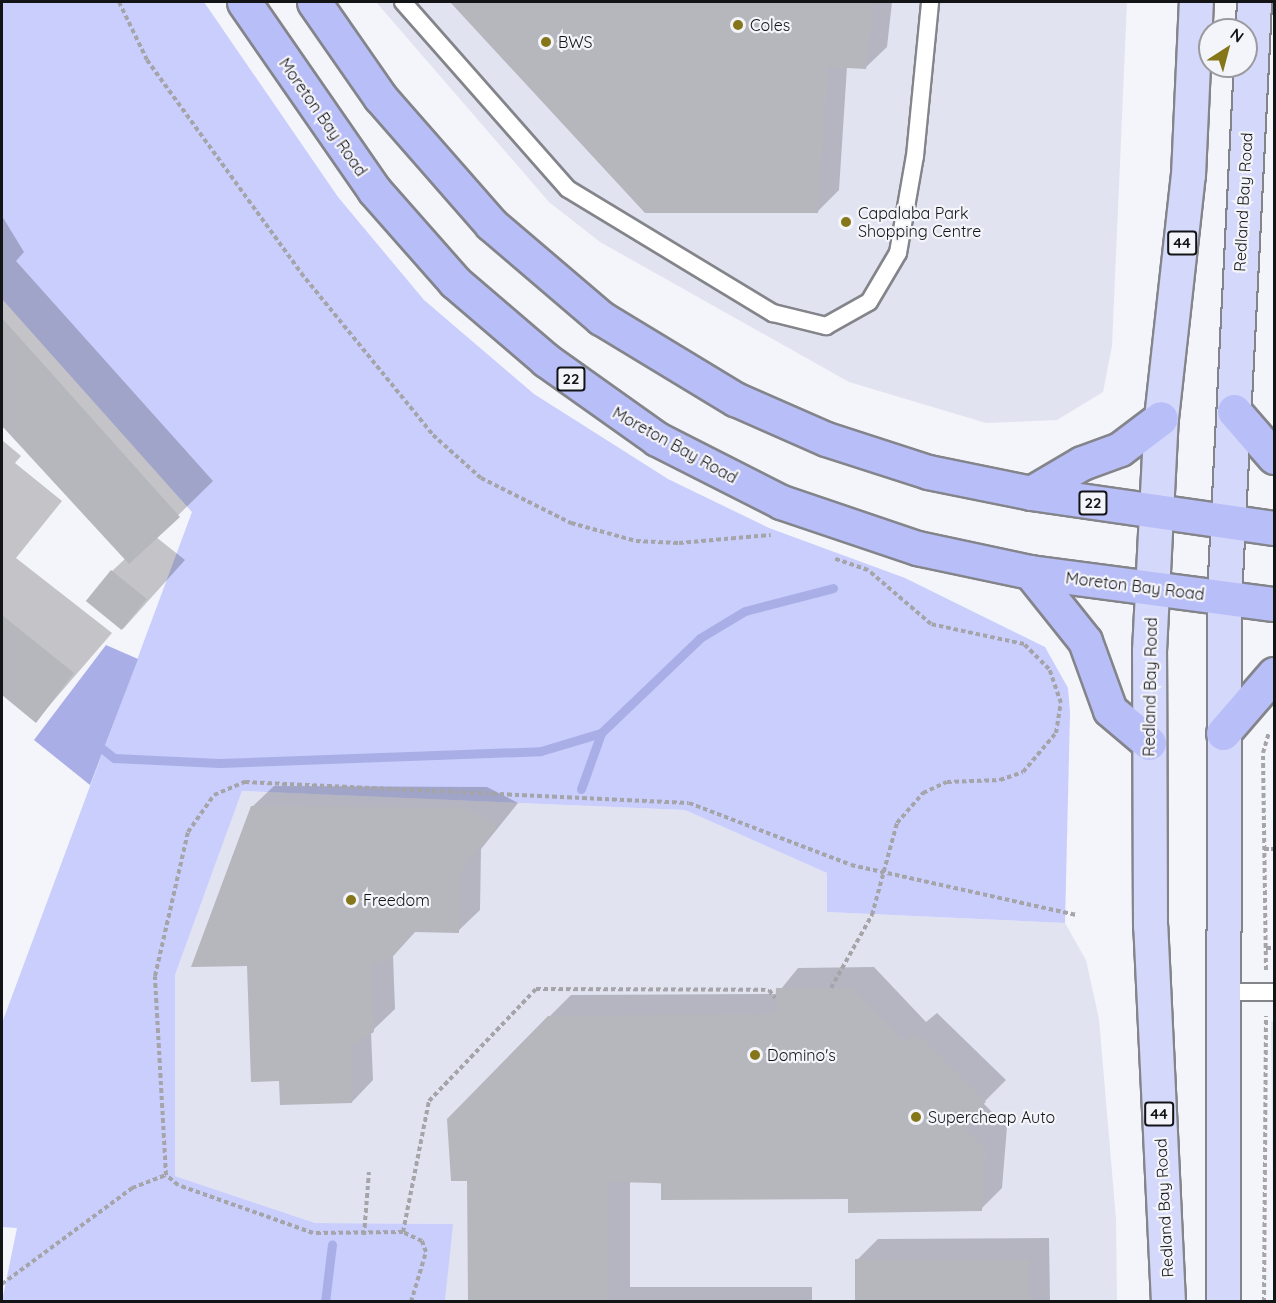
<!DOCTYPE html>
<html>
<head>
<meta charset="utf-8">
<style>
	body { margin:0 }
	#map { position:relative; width:1276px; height:1303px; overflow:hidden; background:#f4f4fb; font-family:Quicksand,sans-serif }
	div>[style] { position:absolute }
	.built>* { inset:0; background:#e1e3f0 }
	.green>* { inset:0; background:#c9cefc }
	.water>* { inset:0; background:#a9afe6 }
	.shadow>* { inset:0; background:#0003 }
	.stream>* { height:9px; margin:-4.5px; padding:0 4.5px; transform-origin:4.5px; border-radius:4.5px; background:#a9afe6 }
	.building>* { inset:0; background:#b6b7bd; transform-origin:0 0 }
	.path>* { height:4px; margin-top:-2px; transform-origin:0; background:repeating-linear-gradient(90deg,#a4a4a9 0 4.5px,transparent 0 7.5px) }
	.roads { filter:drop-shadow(2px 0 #84858a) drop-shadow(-2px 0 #84858a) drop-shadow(0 2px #84858a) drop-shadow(0 -2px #84858a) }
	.lane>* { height:16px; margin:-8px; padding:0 8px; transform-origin:8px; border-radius:8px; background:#fff }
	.primary>* { height:33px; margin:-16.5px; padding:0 16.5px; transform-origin:16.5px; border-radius:16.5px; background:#d4d8fb }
	.highway>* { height:33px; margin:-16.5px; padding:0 16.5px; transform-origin:16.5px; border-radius:16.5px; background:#b8bef8 }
	.dots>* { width:16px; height:16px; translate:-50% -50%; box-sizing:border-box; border:3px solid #f4f4fb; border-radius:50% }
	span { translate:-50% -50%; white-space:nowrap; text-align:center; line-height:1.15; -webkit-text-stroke:4.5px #f4f4fb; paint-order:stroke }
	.shield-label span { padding:2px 4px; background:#f4f4fb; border:2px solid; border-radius:4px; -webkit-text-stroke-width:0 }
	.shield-label { font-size:15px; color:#131416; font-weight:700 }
	.poi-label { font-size:16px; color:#131416 }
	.left { translate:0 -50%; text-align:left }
	.street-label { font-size:16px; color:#131416 }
	.frame { position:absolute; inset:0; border:3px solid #131416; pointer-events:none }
	.north { position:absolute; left:1198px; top:18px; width:60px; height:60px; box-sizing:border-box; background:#f4f4fb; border:2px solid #9a9a9f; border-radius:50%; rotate:36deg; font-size:16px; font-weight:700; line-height:24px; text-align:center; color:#131416 }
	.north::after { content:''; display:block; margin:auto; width:21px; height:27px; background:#85761a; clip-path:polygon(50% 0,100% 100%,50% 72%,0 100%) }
</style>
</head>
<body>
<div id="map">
	<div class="built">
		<div style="clip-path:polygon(376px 2px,1127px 2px,1112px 346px,1103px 392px,1057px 420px,986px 423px,849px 382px,600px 242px,549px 202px)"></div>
		<div style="clip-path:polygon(242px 791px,685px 810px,827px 873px,828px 912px,1065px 923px,1086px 960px,1099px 1019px,1116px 1219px,1117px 1301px,445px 1301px,452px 1224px,315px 1223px,175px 1176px,175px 975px)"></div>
		<div style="clip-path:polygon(1271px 1021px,1274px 1021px,1274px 1302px,1274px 1301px)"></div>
	</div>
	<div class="green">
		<div style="clip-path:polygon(2px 2px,204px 2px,338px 197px,424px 300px,534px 394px,668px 479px,769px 528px,905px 578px,1045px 647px,1068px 688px,1070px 712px,1065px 923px,827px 912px,827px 873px,685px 810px,242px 791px,175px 975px,175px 1176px,315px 1223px,453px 1224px,445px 1301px,2px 1301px,17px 1228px,2px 1227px,2px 1023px,192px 512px,2px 299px)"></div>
	</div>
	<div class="water">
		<div style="clip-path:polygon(106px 645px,138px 659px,90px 785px,34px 740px)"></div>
	</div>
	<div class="shadow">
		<div style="clip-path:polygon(452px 2px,892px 2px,887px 47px,865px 68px,847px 67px,839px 190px,818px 211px,646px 211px)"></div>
		<div style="clip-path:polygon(2px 216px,24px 252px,16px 261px,213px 481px,156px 537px,185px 560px,123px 629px,112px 571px,126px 558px,2px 422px)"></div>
		<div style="clip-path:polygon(2px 440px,21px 456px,15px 463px,62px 501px,16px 558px,112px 633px,36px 721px,2px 693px)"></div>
		<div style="clip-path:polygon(274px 786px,487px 787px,518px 803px,481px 849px,480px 910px,458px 931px,417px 930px,393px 956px,395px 1009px,371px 1032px,373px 1080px,352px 1102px,252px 807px)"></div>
		<div style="clip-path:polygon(874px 967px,926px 1022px,937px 1013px,1006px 1080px,983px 1103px,1007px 1127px,1002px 1188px,981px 1209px,630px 1181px,630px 1287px,812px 1287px,812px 1302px,469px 1302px,549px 1017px,571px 995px,777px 994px,798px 968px)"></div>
		<div style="clip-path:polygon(1049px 1238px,1050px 1302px,857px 1302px,857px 1260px,878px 1239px)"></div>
	</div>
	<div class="stream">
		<div style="left:94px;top:742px;width:26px;rotate:39deg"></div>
		<div style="left:114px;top:758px;width:105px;rotate:2.7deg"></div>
		<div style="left:219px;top:763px;width:322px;rotate:-2.1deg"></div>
		<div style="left:541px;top:751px;width:63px;rotate:-16.7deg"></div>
		<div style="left:581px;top:789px;width:59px;rotate:-70.3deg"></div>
		<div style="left:601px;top:733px;width:137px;rotate:-43.8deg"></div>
		<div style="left:700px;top:638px;width:52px;rotate:-31deg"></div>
		<div style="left:745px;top:611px;width:91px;rotate:-14.6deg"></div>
		<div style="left:325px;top:1302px;width:58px;rotate:-83.1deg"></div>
	</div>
	<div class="building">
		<div style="clip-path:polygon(450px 2px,874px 2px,866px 69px,828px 67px,818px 213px,645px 213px)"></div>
		<div style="clip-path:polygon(2px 318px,180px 517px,129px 564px,2px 426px)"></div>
		<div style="left:111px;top:570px;width:46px;height:40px;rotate:39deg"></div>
		<div style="clip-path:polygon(2px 615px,74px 673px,36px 723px,2px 695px)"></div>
		<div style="clip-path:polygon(251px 806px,465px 808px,498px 824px,460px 872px,459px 933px,414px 932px,388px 962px,372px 963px,374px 1032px,351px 1046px,352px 1103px,280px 1105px,279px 1081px,251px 1082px,247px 966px,191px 967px)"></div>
		<div style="clip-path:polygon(776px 988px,853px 988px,904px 1042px,916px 1033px,986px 1102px,961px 1123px,986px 1149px,982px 1211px,848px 1213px,848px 1199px,661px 1200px,661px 1183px,609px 1182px,609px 1302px,468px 1302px,467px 1181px,451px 1181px,447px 1119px,548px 1016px,775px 1014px)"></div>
		<div style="left:855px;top:1259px;width:174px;height:43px"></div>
	</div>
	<div class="path">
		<div style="left:119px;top:2px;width:64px;rotate:64.2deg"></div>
		<div style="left:147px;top:60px;width:263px;rotate:54.1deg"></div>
		<div style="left:301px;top:273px;width:209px;rotate:50.8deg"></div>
		<div style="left:433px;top:435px;width:64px;rotate:41.9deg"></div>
		<div style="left:481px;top:478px;width:101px;rotate:26.6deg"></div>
		<div style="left:571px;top:523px;width:67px;rotate:15.5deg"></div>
		<div style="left:636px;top:541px;width:43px;rotate:2.7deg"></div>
		<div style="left:679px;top:543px;width:92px;rotate:-5deg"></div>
		<div style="left:1264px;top:849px;width:10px"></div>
		<div style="left:1266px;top:948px;width:8px"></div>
		<div style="left:1266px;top:970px;width:217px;rotate:-90.8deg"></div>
		<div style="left:1263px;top:753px;width:22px;rotate:-74deg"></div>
		<div style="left:831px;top:988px;width:84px;rotate:-60.7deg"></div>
		<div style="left:872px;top:915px;width:95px;rotate:-74.8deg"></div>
		<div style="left:897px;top:823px;width:40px;rotate:-49deg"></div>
		<div style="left:923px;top:793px;width:26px;rotate:-25deg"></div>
		<div style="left:947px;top:782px;width:53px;rotate:-2.2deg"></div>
		<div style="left:1000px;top:780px;width:24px;rotate:-19deg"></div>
		<div style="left:1023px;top:772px;width:51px;rotate:-49.8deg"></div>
		<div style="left:1056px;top:733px;width:30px;rotate:-81deg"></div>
		<div style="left:1061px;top:703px;width:36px;rotate:-109deg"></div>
		<div style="left:1049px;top:669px;width:35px;rotate:-135deg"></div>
		<div style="left:1024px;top:644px;width:95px;rotate:-167.9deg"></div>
		<div style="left:931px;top:624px;width:83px;rotate:-139.4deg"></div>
		<div style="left:868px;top:570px;width:36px;rotate:-161deg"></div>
		<div style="left:403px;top:1232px;width:134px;rotate:-78.8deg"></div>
		<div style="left:429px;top:1101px;width:155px;rotate:-46.3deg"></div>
		<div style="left:536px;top:989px;width:233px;rotate:0.2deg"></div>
		<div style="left:769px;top:990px;width:10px;rotate:53deg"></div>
		<div style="left:364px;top:1235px;width:63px;rotate:-85.5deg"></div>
		<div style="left:2px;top:1284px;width:162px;rotate:-36.4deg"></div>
		<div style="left:132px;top:1188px;width:36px;rotate:-21deg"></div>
		<div style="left:411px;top:1302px;width:52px;rotate:-73.3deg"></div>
		<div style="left:426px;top:1252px;width:12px;rotate:-110deg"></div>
		<div style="left:422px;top:1241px;width:21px;rotate:-155deg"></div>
		<div style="left:403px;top:1232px;width:90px;rotate:179.4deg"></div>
		<div style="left:313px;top:1233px;width:143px;rotate:-160.4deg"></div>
		<div style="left:178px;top:1185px;width:16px;rotate:-140deg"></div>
		<div style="left:166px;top:1175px;width:199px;rotate:-93.2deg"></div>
		<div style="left:155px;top:976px;width:148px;rotate:-77.1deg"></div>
		<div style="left:188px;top:832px;width:45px;rotate:-54.9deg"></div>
		<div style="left:214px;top:795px;width:34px;rotate:-23deg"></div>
		<div style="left:245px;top:782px;width:444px;rotate:2.7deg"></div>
		<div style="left:689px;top:803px;width:173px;rotate:20.9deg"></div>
		<div style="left:851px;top:865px;width:231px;rotate:12.5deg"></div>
		<div style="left:1264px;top:1302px;width:286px;rotate:-89.6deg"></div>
	</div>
	<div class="roads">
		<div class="lane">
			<div style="left:403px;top:2px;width:249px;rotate:48.6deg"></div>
			<div style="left:568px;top:189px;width:240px;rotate:31.2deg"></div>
			<div style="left:773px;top:313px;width:55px;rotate:13.8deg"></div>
			<div style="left:826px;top:326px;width:49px;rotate:-29.2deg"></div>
			<div style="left:869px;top:302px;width:57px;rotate:-59.4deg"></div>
			<div style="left:898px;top:253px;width:98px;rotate:-80.1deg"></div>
			<div style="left:915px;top:156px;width:155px;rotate:-84.4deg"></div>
			<div style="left:1223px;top:992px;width:51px"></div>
		</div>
		<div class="primary">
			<div style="left:1168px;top:1302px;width:376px;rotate:-92.7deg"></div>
			<div style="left:1150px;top:926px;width:275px;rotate:-90.2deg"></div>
			<div style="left:1149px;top:651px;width:233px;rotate:-87.1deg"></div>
			<div style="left:1161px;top:418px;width:244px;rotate:-83.7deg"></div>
			<div style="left:1188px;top:175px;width:173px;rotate:-87.4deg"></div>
			<div style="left:1223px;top:1302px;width:705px;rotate:-89.92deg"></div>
			<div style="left:1224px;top:597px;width:596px;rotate:-87.11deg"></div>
		</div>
		<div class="highway">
			<div style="left:244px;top:2px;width:229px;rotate:55.3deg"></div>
			<div style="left:374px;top:190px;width:123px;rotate:48.6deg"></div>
			<div style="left:455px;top:282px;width:120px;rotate:40.6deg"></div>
			<div style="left:546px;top:360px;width:136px;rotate:35.4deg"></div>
			<div style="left:657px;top:439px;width:139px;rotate:26.9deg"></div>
			<div style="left:781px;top:502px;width:144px;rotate:18.7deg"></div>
			<div style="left:917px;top:548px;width:116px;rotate:12deg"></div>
			<div style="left:1030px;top:572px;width:246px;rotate:7.5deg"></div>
			<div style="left:314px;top:2px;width:116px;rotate:55.2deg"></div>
			<div style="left:380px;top:97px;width:169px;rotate:48.8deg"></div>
			<div style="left:491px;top:224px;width:145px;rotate:40.5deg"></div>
			<div style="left:601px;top:318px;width:157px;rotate:31.2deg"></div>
			<div style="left:735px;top:399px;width:99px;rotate:23.7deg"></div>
			<div style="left:826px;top:439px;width:107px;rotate:17.9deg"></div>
			<div style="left:928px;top:472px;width:105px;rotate:11.5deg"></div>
			<div style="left:1031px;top:493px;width:246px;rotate:8.2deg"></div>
			<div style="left:1234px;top:411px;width:61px;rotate:49deg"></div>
			<div style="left:1031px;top:493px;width:59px;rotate:-30.5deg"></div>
			<div style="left:1082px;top:463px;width:40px;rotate:-20.2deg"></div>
			<div style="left:1120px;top:449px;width:51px;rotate:-37.1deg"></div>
			<div style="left:1030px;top:572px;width:88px;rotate:51.4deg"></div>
			<div style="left:1085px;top:641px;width:73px;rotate:70.1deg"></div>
			<div style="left:1110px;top:710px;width:51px;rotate:40.2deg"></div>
			<div style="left:1223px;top:733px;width:78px;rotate:-49.2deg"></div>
		</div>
	</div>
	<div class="dots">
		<div style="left:738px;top:25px;background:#85761a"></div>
		<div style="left:546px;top:42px;background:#85761a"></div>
		<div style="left:846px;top:222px;background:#85761a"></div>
		<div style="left:351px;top:900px;background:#85761a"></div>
		<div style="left:755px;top:1055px;background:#85761a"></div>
		<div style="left:916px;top:1117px;background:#85761a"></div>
	</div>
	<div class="shield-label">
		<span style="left:1182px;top:243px">44</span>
		<span style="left:571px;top:379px">22</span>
		<span style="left:1093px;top:503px">22</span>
		<span style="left:1159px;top:1114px">44</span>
	</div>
	<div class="poi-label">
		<span class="left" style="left:750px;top:25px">Coles</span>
		<span class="left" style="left:558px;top:42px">BWS</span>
		<span class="left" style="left:858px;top:222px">Capalaba Park<br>Shopping Centre</span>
		<span class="left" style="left:363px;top:900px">Freedom</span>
		<span class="left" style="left:767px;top:1055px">Domino's</span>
		<span class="left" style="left:928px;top:1117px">Supercheap Auto</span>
	</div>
	<div class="street-label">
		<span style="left:323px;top:117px;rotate:55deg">Moreton Bay Road</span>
		<span style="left:1243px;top:202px;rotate:-87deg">Redland Bay Road</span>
		<span style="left:675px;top:445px;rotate:29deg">Moreton Bay Road</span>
		<span style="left:1135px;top:586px;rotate:7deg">Moreton Bay Road</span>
		<span style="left:1150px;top:687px;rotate:-89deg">Redland Bay Road</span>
		<span style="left:1164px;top:1208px;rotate:-93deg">Redland Bay Road</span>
	</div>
	<div class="frame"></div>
	<div class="north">N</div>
</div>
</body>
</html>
